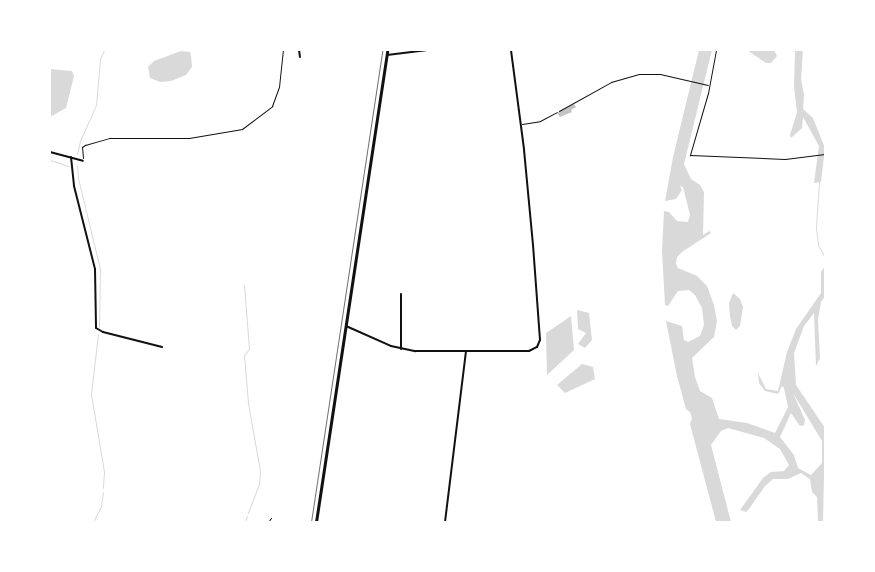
<!DOCTYPE html>
<html>
<head>
<meta charset="utf-8">
<style>
	body { margin:0 }
	#map { position:relative; width:875px; height:572px; overflow:hidden; background:#fff; font-family:"Space Grotesk",sans-serif }
	div>[style] { position:absolute }
	.water>* { inset:0; background:#d9d9d9 }
	.stream>* { height:1px; margin:-0.5px; padding:0 0.5px; transform-origin:0.5px; border-radius:0.5px; background:#d9d9d9 }
	.building>* { inset:0; background:#c4c4c4 }
	.path>* { height:1px; margin:-0.5px; padding:0 0.5px; transform-origin:0.5px; border-radius:0.5px; background:#111 }
	.service>* { height:1px; margin:-0.5px; padding:0 0.5px; transform-origin:0.5px; border-radius:0.5px; background:#111 }
	.minor>* { height:2px; margin:-1px; padding:0 1px; transform-origin:1px; border-radius:1px; background:#111 }
	.primary>* { height:3px; margin:-1.5px; padding:0 1.5px; transform-origin:1.5px; border-radius:1.5px; background:#111 }
	.rail>* { height:1px; margin:-0.5px; padding:0 0.5px; transform-origin:0.5px; border-radius:0.5px; background:#707070 }
	span { translate:-50% -50%; white-space:nowrap; text-align:center; line-height:1.15; -webkit-text-stroke:4px #fff; paint-order:stroke }
	.frame { position:absolute; inset:0; border:51px solid #fff; pointer-events:none }
</style>
</head>
<body>
<div id="map">
	<div class="water">
		<div style="clip-path:polygon(evenodd,699px 50px,712px 50px,684px 164px,691px 179px,700px 185px,704px 192px,703px 235px,709px 231px,711px 233px,682px 252px,677px 257px,676px 264px,678px 268px,697px 276px,707px 286px,714px 305px,717px 321px,714px 337px,692px 358px,695px 377px,700px 391px,712px 398px,719px 419px,747px 423px,775px 433px,788px 407px,784px 388px,782px 386px,778px 394px,765px 391px,759px 383px,758px 373px,766px 389px,778px 391px,787px 352px,796px 329px,821px 293px,821px 272px,825px 266px,825px 296px,821px 302px,818px 320px,820px 358px,816px 366px,814px 313px,804px 326px,794px 353px,796px 385px,825px 428px,823px 522px,818px 522px,817px 497px,812px 492px,810px 479px,801px 473px,788px 479px,773px 479px,765px 486px,749px 509px,746px 512px,740px 510px,763px 478px,771px 472px,784px 471px,789px 465px,780px 449px,764px 438px,728px 428px,721px 431px,711px 445px,731px 522px,716px 522px,690px 424px,692px 418px,690px 412px,686px 409px,677px 376px,666px 321px,682px 326px,684px 340px,688px 342px,700px 336px,704px 325px,702px 308px,695px 295px,689px 290px,678px 291px,668px 306px,665px 305px,662px 251px,664px 211px,669px 212px,677px 221px,688px 222px,690px 215px,683px 187px,680px 186px,682px 190px,676px 199px,665px 201px,673px 157px,699px 50px,793px 393px,822px 441px,822px 463px,811px 475px,798px 468px,794px 455px,780px 437px,791px 413px,800px 426px,804px 425px,805px 420px,793px 393px)"></div>
		<div style="clip-path:polygon(747px 50px,774px 50px,777px 56px,771px 63px,766px 63px)"></div>
		<div style="clip-path:polygon(795px 50px,803px 50px,801px 79px,804px 95px,803px 109px,813px 118px,825px 148px,821px 182px,814px 183px,819px 146px,803px 117px,802px 128px,791px 138px,790px 135px,797px 112px,794px 87px)"></div>
		<div style="clip-path:polygon(181px 51px,190px 52px,191px 56px,192px 67px,186px 75px,171px 81px,160px 82px,150px 78px,148px 67px,154px 61px)"></div>
		<div style="clip-path:polygon(50px 69px,72px 71px,74px 76px,66px 108px,50px 117px)"></div>
		<div style="clip-path:polygon(733px 293px,740px 299px,743px 307px,740px 326px,736px 330px,732px 326px,730px 316px,729px 303px)"></div>
		<div style="clip-path:polygon(577px 310px,589px 313px,592px 340px,585px 348px,578px 344px,586px 333px,578px 329px)"></div>
		<div style="clip-path:polygon(571px 316px,574px 350px,547px 375px,546px 333px)"></div>
		<div style="clip-path:polygon(582px 364px,593px 367px,595px 379px,565px 393px,557px 385px)"></div>
	</div>
	<div class="stream">
		<div style="left:77px;top:154px;width:13px;rotate:-77deg"></div>
		<div style="left:80px;top:141px;width:39px;rotate:-66deg"></div>
		<div style="left:96px;top:105px;width:46px;rotate:-85deg"></div>
		<div style="left:100px;top:59px;width:10px;rotate:-66deg"></div>
		<div style="left:50px;top:160px;width:20px;rotate:18deg"></div>
		<div style="left:77px;top:165px;width:13px;rotate:86deg"></div>
		<div style="left:78px;top:178px;width:94px;rotate:76.4deg"></div>
		<div style="left:100px;top:269px;width:58px;rotate:91deg"></div>
		<div style="left:819px;top:181px;width:47px;rotate:93.7deg"></div>
		<div style="left:816px;top:228px;width:17px;rotate:83deg"></div>
		<div style="left:818px;top:245px;width:14px;rotate:60deg"></div>
		<div style="left:244px;top:285px;width:64px;rotate:85.5deg"></div>
		<div style="left:249px;top:349px;width:8px;rotate:130deg"></div>
		<div style="left:244px;top:355px;width:48px;rotate:85.2deg"></div>
		<div style="left:248px;top:403px;width:69px;rotate:80deg"></div>
		<div style="left:260px;top:471px;width:13px;rotate:94deg"></div>
		<div style="left:259px;top:484px;width:31px;rotate:111deg"></div>
		<div style="left:98px;top:334px;width:60px;rotate:96.7deg"></div>
		<div style="left:91px;top:394px;width:79px;rotate:80.5deg"></div>
		<div style="left:104px;top:472px;width:16px;rotate:94deg"></div>
		<div style="left:93px;top:522px;width:18px;rotate:-63deg"></div>
		<div style="left:101px;top:506px;width:14px;rotate:-82deg"></div>
		<div style="left:245px;top:522px;width:6px;rotate:-72deg"></div>
	</div>
	<div class="building">
		<div style="clip-path:polygon(574px 104px,576px 107px,571px 110px,572px 112px,560px 117px,557px 113px)"></div>
	</div>
	<div class="path">
		<div style="left:716px;top:50px;width:44px;rotate:100.5deg"></div>
		<div style="left:708px;top:93px;width:65px;rotate:106.2deg"></div>
		<div style="left:690px;top:155px;width:95px;rotate:2.4deg"></div>
		<div style="left:785px;top:159px;width:40px;rotate:-7.1deg"></div>
		<div style="left:559px;top:111px;width:60px;rotate:-29.1deg"></div>
		<div style="left:611px;top:82px;width:29px;rotate:-16deg"></div>
		<div style="left:639px;top:74px;width:21px"></div>
		<div style="left:660px;top:74px;width:49px;rotate:12.9deg"></div>
		<div style="left:83px;top:158px;width:11px;rotate:-95deg"></div>
		<div style="left:82px;top:147px;width:4px;rotate:-34deg"></div>
		<div style="left:85px;top:145px;width:25px;rotate:-16deg"></div>
		<div style="left:109px;top:138px;width:80px"></div>
		<div style="left:189px;top:138px;width:54px;rotate:-9.6deg"></div>
		<div style="left:242px;top:129px;width:38px;rotate:-37deg"></div>
		<div style="left:272px;top:106px;width:20px;rotate:-70deg"></div>
		<div style="left:279px;top:87px;width:37px;rotate:-84deg"></div>
	</div>
	<div class="service">
		<div style="left:522px;top:124px;width:18px;rotate:-9deg"></div>
		<div style="left:540px;top:121px;width:19px;rotate:-28deg"></div>
		<div style="left:268px;top:522px;width:5px;rotate:-53deg"></div>
	</div>
	<div class="minor">
		<div style="left:299px;top:50px;width:7px;rotate:82deg"></div>
		<div style="left:387px;top:55px;width:39px;rotate:-7deg"></div>
		<div style="left:50px;top:152px;width:34px;rotate:15deg"></div>
		<div style="left:71px;top:157px;width:29px;rotate:84deg"></div>
		<div style="left:74px;top:186px;width:86px;rotate:75.8deg"></div>
		<div style="left:95px;top:269px;width:59px;rotate:89deg"></div>
		<div style="left:96px;top:328px;width:8px;rotate:30deg"></div>
		<div style="left:103px;top:332px;width:61px;rotate:14.3deg"></div>
		<div style="left:346px;top:326px;width:49px;rotate:24deg"></div>
		<div style="left:391px;top:346px;width:25px;rotate:12deg"></div>
		<div style="left:415px;top:351px;width:114px"></div>
		<div style="left:529px;top:351px;width:9px;rotate:-27deg"></div>
		<div style="left:537px;top:347px;width:8px;rotate:-67deg"></div>
		<div style="left:540px;top:340px;width:95px;rotate:-94.2deg"></div>
		<div style="left:533px;top:245px;width:96px;rotate:-95.4deg"></div>
		<div style="left:524px;top:149px;width:100px;rotate:-97.5deg"></div>
		<div style="left:401px;top:349px;width:55px;rotate:-90deg"></div>
		<div style="left:445px;top:522px;width:172px;rotate:-83deg"></div>
	</div>
	<div class="primary">
		<div style="left:316px;top:522px;width:477px;rotate:-81.4deg"></div>
	</div>
	<div class="rail">
		<div style="left:311px;top:522px;width:477px;rotate:-81.4deg"></div>
	</div>
	<div class="frame"></div>
</div>
</body>
</html>
